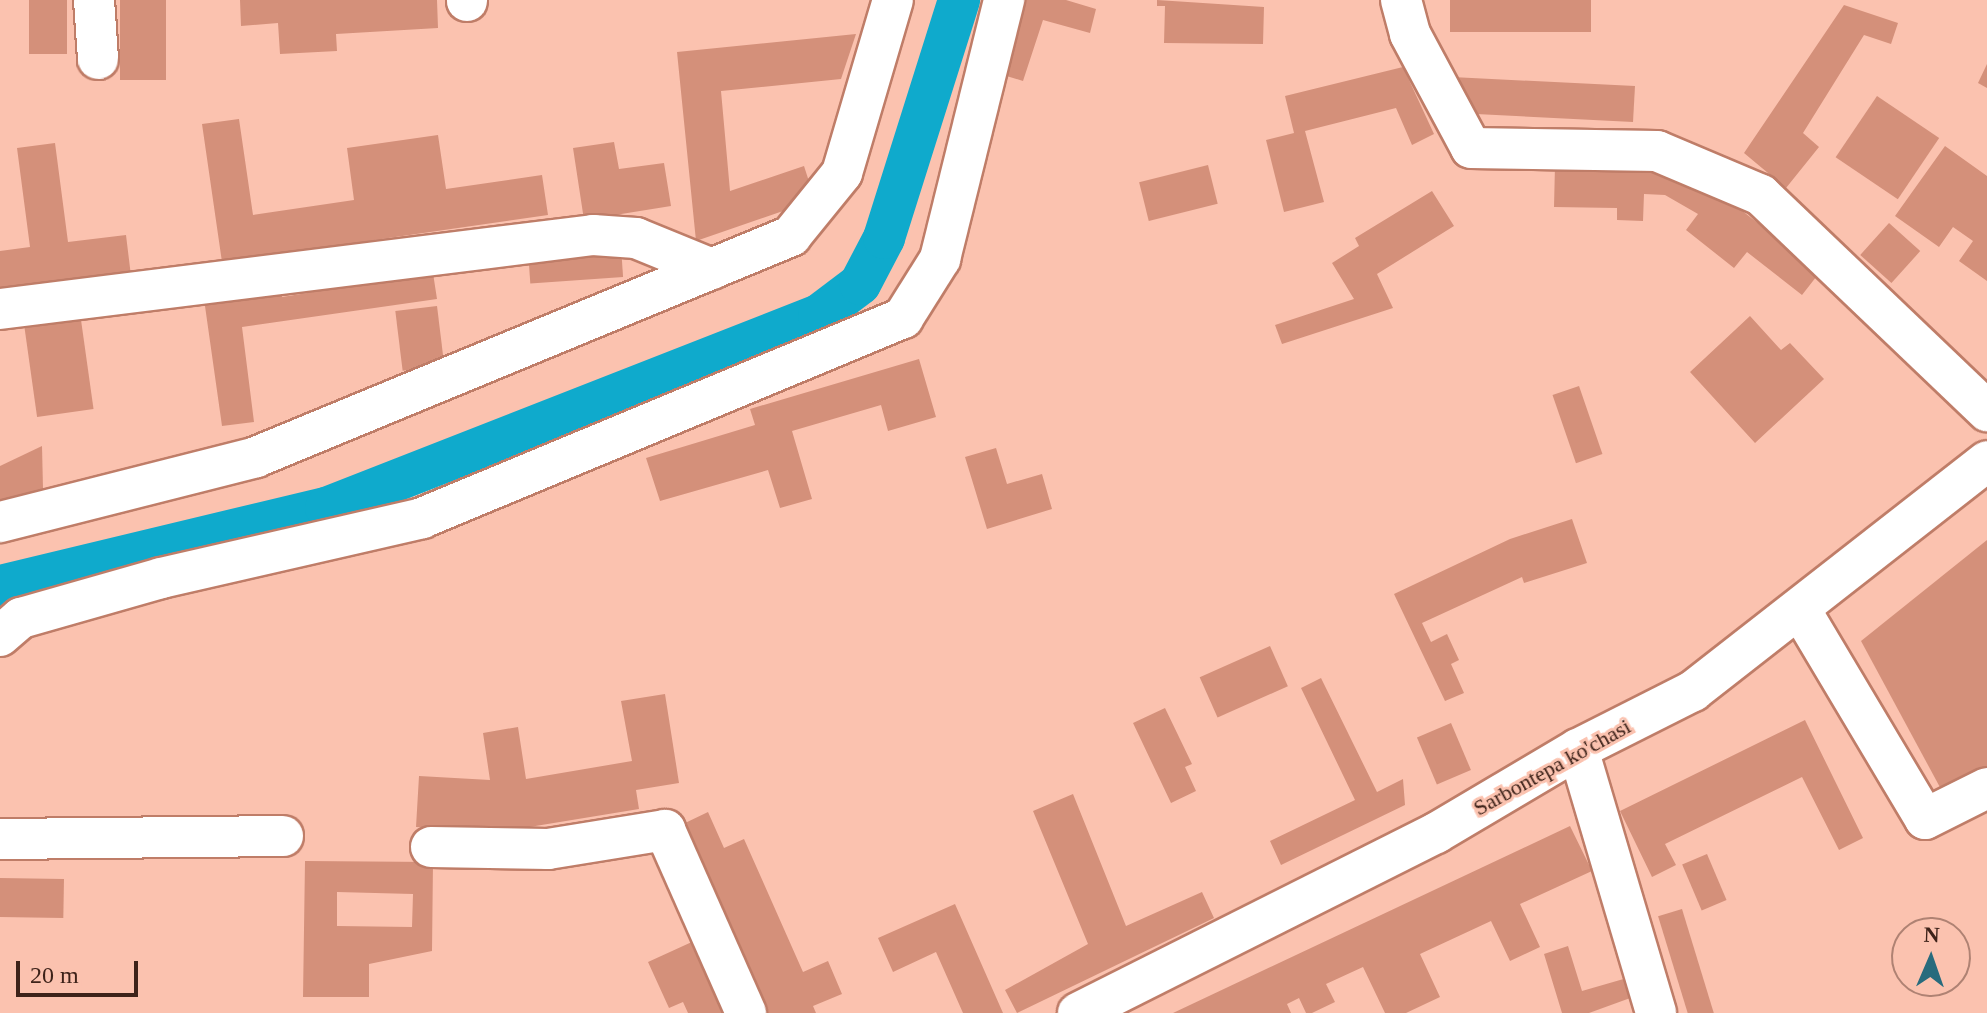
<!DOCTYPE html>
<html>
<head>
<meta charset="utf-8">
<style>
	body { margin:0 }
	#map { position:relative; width:1987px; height:1013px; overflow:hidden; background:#fbc2af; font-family:Georgia,serif }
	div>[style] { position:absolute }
	.canal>* { height:42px; margin:-21px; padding:0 21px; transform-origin:21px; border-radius:21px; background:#0faacc }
	.building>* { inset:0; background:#d4907a; transform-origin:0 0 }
	.roads { filter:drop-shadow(2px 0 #bf7d68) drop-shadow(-2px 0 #bf7d68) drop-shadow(0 2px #bf7d68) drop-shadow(0 -2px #bf7d68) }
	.minor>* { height:40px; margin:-20px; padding:0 20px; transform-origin:20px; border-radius:20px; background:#fff }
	span { translate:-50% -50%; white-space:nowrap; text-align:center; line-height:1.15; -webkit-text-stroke:6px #fbc2af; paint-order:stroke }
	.street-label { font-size:22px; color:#3d2219 }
	.north { position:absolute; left:1891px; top:917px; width:80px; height:80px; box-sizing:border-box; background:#fbc2af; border:2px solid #af8273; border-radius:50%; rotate:2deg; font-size:22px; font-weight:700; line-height:32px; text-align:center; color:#3d2219 }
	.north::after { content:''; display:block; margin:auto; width:28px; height:36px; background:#286b7d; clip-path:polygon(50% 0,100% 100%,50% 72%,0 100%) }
	.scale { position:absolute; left:16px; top:961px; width:122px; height:36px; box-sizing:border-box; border:4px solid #3d2219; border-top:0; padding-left:10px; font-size:24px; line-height:28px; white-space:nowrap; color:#3d2219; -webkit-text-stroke:6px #fbc2af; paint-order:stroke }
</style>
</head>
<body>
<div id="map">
	<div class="canal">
		<div style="left:0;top:586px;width:335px;rotate:-13.5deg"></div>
		<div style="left:326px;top:508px;width:529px;rotate:-21.38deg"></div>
		<div style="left:819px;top:315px;width:51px;rotate:-37.1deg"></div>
		<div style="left:860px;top:284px;width:52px;rotate:-62.4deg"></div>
		<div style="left:884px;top:238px;width:250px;rotate:-72.5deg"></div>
	</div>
	<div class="building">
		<div style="left:29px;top:0;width:38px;height:54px"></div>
		<div style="left:120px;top:0;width:46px;height:80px"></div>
		<div style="clip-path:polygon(240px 0,437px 0,438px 28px,336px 34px,337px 51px,280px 54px,278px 23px,241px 26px)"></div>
		<div style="clip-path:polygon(1024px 0,1066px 0,1096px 9px,1090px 33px,1043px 20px,1023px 81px,1000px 74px)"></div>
		<div style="clip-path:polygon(1157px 0,1264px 7px,1263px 44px,1164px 43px,1165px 6px,1157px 6px)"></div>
		<div style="left:1450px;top:0;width:141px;height:32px"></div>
		<div style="clip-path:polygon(1844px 5px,1898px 23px,1891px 44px,1864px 35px,1803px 133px,1819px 147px,1786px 188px,1744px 153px)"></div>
		<div style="clip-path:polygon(856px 34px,841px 79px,721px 91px,730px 191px,804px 166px,815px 200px,696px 241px,677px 52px)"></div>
		<div style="clip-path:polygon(1987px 64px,1987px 88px,1978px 83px)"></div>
		<div style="clip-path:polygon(1403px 67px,1434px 134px,1412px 145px,1396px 108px,1305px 131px,1324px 202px,1284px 212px,1266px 140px,1294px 133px,1285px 96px)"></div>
		<div style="clip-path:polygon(1452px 77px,1635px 86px,1633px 122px,1476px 114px)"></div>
		<div style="left:1877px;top:96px;width:75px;height:74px;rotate:34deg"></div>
		<div style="clip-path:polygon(239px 119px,253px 215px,354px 200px,347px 148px,438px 135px,446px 189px,542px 175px,548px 215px,222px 262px,202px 124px)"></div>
		<div style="clip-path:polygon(614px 142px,619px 169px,664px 163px,671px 206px,584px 220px,573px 148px)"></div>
		<div style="clip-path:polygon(55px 143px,68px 242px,126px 235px,131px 276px,0 294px,0 251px,30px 247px,17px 148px)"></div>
		<div style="clip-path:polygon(1945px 146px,1987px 176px,1987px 281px,1959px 261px,1973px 241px,1953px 227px,1939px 247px,1895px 216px)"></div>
		<div style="left:1208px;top:165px;width:40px;height:71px;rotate:76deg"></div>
		<div style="clip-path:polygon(1555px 165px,1673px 168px,1717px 191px,1820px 272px,1802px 295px,1747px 252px,1734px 268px,1686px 230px,1698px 214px,1665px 195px,1644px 194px,1643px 221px,1617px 220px,1617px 208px,1554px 207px)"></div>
		<div style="clip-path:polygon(1432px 191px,1454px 226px,1377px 274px,1393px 308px,1282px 344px,1275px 325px,1354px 299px,1332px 263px,1359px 246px,1355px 238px)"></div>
		<div style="left:1889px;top:223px;width:42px;height:43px;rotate:42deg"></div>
		<div style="left:621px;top:247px;width:30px;height:93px;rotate:86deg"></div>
		<div style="clip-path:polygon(433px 273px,437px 299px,242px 327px,254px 422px,222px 426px,204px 299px,282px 292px,282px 297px)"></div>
		<div style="left:437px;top:306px;width:60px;height:42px;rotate:83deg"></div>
		<div style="clip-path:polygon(1750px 316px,1781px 350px,1790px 343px,1824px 379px,1755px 443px,1690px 372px)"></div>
		<div style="left:81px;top:320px;width:90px;height:57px;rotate:82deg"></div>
		<div style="clip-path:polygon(919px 359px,936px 417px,888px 431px,881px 405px,792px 431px,812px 499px,780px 508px,768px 470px,660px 501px,646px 458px,755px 425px,750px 409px)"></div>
		<div style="left:1579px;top:386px;width:72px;height:28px;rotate:71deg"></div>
		<div style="clip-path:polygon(42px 446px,43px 489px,0 509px,0 466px)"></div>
		<div style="clip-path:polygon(996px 448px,1007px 484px,1042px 474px,1052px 509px,987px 529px,965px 457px)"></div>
		<div style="clip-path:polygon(1572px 519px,1587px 563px,1524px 583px,1522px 577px,1422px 623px,1431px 642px,1447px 634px,1459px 660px,1451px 664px,1464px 693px,1445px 701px,1394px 594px,1510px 539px)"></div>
		<div style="clip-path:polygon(1987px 540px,1987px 767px,1942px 791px,1861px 641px)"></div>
		<div style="left:1270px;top:646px;width:44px;height:77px;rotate:66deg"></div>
		<div style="clip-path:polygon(1321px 678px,1377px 792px,1403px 779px,1405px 805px,1281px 865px,1270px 841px,1355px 800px,1301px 688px)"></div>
		<div style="clip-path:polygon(665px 694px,679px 783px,636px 790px,639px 809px,499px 832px,416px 827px,419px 776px,490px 780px,483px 733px,518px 727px,526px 779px,632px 761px,621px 701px)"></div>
		<div style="clip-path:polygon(1165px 708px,1192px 764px,1185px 767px,1196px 791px,1171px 803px,1133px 723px)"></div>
		<div style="clip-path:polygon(1805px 720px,1863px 838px,1839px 850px,1802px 777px,1665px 844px,1676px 865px,1652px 877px,1620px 811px)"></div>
		<div style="left:1451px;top:723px;width:51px;height:37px;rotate:67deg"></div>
		<div style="clip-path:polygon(1073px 794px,1126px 926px,1202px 892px,1214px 918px,1017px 1013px,1005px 990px,1088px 944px,1033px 811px)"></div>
		<div style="clip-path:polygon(708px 812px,724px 848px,744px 839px,803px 972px,828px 961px,842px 994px,813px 1006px,816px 1013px,768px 1013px,683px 824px)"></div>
		<div style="clip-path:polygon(1570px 826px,1592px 871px,1520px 904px,1540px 947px,1510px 961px,1491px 921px,1420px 954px,1440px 997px,1406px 1013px,1385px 1013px,1363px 967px,1326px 984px,1335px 1002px,1312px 1013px,1306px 1013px,1299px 998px,1287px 1004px,1291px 1013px,1173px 1013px)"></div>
		<div style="left:1707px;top:854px;width:50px;height:27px;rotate:67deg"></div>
		<div style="clip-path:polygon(evenodd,305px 861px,433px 862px,432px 951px,369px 964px,369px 997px,303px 997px,305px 861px,337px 892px,413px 894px,412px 927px,337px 926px,337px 892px)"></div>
		<div style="left:0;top:878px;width:64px;height:39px;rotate:1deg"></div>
		<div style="clip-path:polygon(955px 904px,1003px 1013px,963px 1013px,936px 952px,893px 972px,878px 938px)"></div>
		<div style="left:1682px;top:909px;width:109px;height:25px;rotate:73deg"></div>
		<div style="clip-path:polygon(694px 941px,727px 1013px,688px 1013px,683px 1002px,669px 1008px,648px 962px)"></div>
		<div style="clip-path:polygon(1568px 946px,1582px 991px,1627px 978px,1633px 997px,1589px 1013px,1562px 1013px,1544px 954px)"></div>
	</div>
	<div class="roads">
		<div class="minor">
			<div style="left:94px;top:0;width:59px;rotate:86.1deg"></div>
			<div style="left:467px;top:0;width:1px;rotate:90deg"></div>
			<div style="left:1401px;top:0;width:35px;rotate:75deg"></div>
			<div style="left:1410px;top:34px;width:129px;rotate:61.8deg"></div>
			<div style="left:1471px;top:148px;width:186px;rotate:0.9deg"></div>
			<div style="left:1657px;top:151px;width:113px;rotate:22.9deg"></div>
			<div style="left:1761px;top:195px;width:313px;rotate:43.7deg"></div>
			<div style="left:0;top:309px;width:598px;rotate:-7.11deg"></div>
			<div style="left:593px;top:235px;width:43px;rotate:4deg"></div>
			<div style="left:636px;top:238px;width:82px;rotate:22.2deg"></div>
			<div style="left:0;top:522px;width:264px;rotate:-14.2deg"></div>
			<div style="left:256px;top:457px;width:579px;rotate:-22.44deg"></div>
			<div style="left:791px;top:236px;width:81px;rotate:-51deg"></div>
			<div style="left:842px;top:173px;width:180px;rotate:-73.6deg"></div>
			<div style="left:1801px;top:611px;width:242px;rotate:59.2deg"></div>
			<div style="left:1925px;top:819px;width:69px;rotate:-26.6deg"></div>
			<div style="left:0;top:636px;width:28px;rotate:-41deg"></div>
			<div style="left:21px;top:618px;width:146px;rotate:-15.9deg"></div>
			<div style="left:161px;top:578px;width:268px;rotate:-12.9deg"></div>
			<div style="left:422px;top:518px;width:521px;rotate:-22.58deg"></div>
			<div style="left:903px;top:318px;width:70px;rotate:-57.9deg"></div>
			<div style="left:940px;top:259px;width:267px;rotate:-76.1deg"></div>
			<div style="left:1578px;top:749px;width:275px;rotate:73.5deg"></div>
			<div style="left:0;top:839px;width:283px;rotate:-0.6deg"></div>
			<div style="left:431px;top:847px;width:117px;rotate:1deg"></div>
			<div style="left:548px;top:849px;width:119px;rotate:-9.2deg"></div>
			<div style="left:665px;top:830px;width:200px;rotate:66.1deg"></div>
			<div style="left:1078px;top:1013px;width:401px;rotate:-26.7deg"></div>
			<div style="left:1436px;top:833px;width:165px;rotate:-30.6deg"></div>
			<div style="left:1578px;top:749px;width:129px;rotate:-26.8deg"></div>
			<div style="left:1693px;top:691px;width:373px;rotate:-38deg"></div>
		</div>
	</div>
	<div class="street-label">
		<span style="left:1552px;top:767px;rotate:-29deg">Sarbontepa ko'chasi</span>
	</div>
	<div class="north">N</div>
	<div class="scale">20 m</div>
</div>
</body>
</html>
